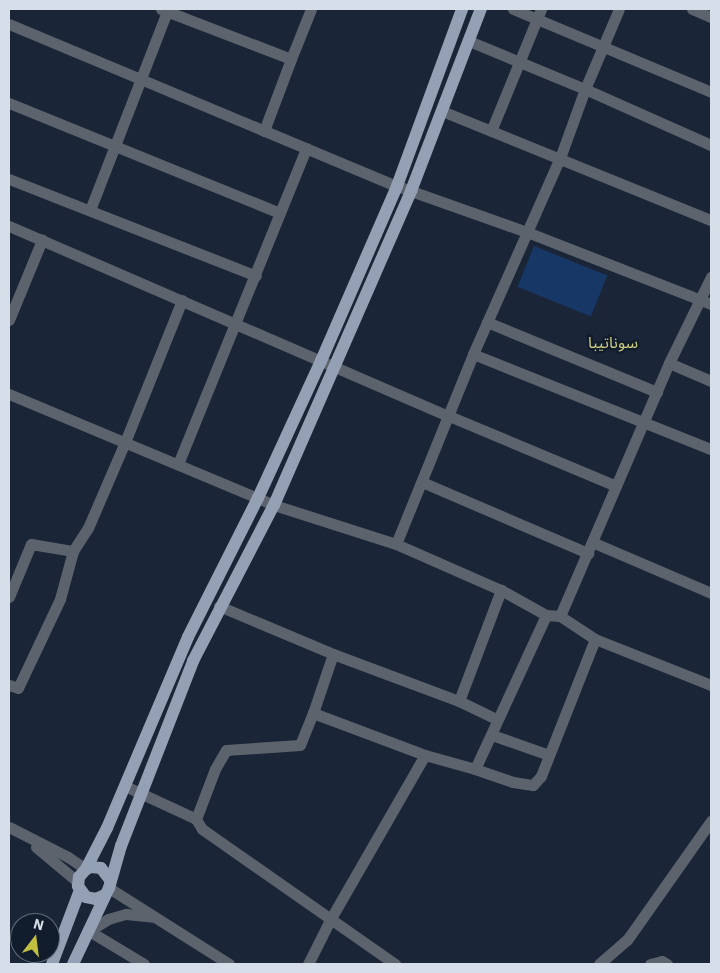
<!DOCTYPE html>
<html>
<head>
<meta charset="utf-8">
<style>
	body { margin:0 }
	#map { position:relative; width:720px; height:973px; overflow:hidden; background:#1a2638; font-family:"IBM Plex Sans","Noto Sans Arabic",sans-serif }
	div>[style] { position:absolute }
	.green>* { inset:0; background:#173867; transform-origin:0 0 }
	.minor>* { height:11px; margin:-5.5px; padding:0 5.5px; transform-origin:5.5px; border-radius:5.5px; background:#5d636d }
	.major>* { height:12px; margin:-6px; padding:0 6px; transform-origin:6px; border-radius:6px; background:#94a1b4 }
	span { translate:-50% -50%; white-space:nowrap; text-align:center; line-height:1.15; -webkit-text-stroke:5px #111c2d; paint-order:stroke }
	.neighbourhood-label { font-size:16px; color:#cccb7d }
	.frame { position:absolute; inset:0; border:10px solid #d6deea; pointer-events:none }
	.north { position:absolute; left:10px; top:913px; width:50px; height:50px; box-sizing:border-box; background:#111c2d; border:1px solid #606a79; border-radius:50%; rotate:15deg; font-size:14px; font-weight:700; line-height:20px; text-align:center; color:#d6deea }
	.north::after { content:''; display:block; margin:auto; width:18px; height:22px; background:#c1be40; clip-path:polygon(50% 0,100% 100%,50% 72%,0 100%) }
</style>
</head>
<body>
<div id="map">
	<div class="green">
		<div style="left:534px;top:246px;width:79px;height:44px;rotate:22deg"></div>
	</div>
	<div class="minor">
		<div style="left:161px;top:9px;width:139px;rotate:21deg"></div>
		<div style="left:291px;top:59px;width:77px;rotate:110.6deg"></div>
		<div style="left:513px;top:9px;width:215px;rotate:22.7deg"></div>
		<div style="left:692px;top:9px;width:21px;rotate:23deg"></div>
		<div style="left:9px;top:24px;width:420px;rotate:22.7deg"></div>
		<div style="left:397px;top:186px;width:138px;rotate:19.5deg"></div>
		<div style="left:527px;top:232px;width:198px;rotate:21.4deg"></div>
		<div style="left:469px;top:41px;width:126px;rotate:22.5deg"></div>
		<div style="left:585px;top:89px;width:138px;rotate:24deg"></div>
		<div style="left:291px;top:59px;width:54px;rotate:-68.2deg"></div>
		<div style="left:9px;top:103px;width:292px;rotate:22.1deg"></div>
		<div style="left:442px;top:111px;width:290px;rotate:22.1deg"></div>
		<div style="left:491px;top:131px;width:132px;rotate:-67.7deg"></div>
		<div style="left:9px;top:179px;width:265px;rotate:21.4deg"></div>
		<div style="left:90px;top:210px;width:216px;rotate:-68.8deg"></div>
		<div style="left:9px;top:226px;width:479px;rotate:23.4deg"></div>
		<div style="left:449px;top:416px;width:181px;rotate:22.7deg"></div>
		<div style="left:9px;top:320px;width:87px;rotate:-67.6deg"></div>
		<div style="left:487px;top:322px;width:184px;rotate:22.4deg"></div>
		<div style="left:473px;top:354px;width:256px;rotate:21.8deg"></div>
		<div style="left:669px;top:363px;width:46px;rotate:23.2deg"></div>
		<div style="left:9px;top:394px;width:287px;rotate:22.7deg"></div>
		<div style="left:274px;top:505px;width:128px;rotate:17.7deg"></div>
		<div style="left:396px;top:544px;width:115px;rotate:23.7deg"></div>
		<div style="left:501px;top:590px;width:51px;rotate:29.1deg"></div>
		<div style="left:546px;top:615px;width:14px;rotate:4deg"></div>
		<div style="left:560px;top:616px;width:42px;rotate:33.3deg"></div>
		<div style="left:595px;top:639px;width:125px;rotate:21.6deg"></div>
		<div style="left:178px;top:464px;width:341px;rotate:-67.9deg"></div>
		<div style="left:422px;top:482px;width:181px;rotate:23.2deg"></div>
		<div style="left:592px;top:542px;width:129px;rotate:23.2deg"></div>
		<div style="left:396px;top:544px;width:205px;rotate:-67.9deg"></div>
		<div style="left:473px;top:354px;width:214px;rotate:-66.1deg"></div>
		<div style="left:560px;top:158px;width:73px;rotate:-70.1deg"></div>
		<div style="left:585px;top:89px;width:87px;rotate:-67deg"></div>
		<div style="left:9px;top:597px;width:57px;rotate:-67.5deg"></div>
		<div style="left:31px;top:544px;width:43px;rotate:9.5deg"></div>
		<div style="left:219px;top:606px;width:124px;rotate:22.8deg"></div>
		<div style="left:333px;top:654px;width:134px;rotate:20.5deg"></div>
		<div style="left:459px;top:701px;width:41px;rotate:25.9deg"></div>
		<div style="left:560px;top:616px;width:275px;rotate:-66.7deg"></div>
		<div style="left:669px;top:363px;width:96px;rotate:-64deg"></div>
		<div style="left:9px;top:685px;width:9px;rotate:18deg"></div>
		<div style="left:18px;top:688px;width:98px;rotate:-64.7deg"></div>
		<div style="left:60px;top:599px;width:50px;rotate:-74.8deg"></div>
		<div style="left:73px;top:551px;width:27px;rotate:-57deg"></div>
		<div style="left:88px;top:528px;width:94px;rotate:-66.7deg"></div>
		<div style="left:125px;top:442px;width:153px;rotate:-68.1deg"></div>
		<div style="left:459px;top:701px;width:119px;rotate:-69.3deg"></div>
		<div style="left:313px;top:713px;width:62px;rotate:-71.3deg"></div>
		<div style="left:492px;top:735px;width:60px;rotate:19.3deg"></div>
		<div style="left:475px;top:769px;width:40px;rotate:18.9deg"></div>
		<div style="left:513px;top:782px;width:20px;rotate:9deg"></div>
		<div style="left:533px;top:785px;width:12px;rotate:-48deg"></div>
		<div style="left:541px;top:776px;width:147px;rotate:-68.5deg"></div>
		<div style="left:125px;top:786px;width:78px;rotate:24.9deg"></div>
		<div style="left:196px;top:819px;width:12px;rotate:59deg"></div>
		<div style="left:202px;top:829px;width:236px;rotate:35deg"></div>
		<div style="left:196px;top:819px;width:53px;rotate:-69.2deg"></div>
		<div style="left:215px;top:769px;width:22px;rotate:-60deg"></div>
		<div style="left:226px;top:750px;width:74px;rotate:-3.9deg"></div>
		<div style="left:300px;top:745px;width:35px;rotate:-68deg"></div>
		<div style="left:313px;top:713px;width:120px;rotate:20.6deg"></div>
		<div style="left:425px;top:755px;width:52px;rotate:15.6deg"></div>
		<div style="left:475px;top:769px;width:170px;rotate:-65.2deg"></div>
		<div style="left:9px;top:827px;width:66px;rotate:27deg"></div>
		<div style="left:68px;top:857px;width:22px;rotate:34deg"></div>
		<div style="left:36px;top:847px;width:55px;rotate:39.8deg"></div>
		<div style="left:109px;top:888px;width:142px;rotate:32.3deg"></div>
		<div style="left:144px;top:964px;width:64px;rotate:-149deg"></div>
		<div style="left:89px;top:931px;width:22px;rotate:-32deg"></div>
		<div style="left:108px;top:919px;width:19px;rotate:-16deg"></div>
		<div style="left:126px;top:914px;width:27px;rotate:6deg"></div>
		<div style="left:308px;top:964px;width:49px;rotate:-63.4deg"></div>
		<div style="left:330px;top:920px;width:190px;rotate:-60.1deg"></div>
		<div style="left:599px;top:964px;width:37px;rotate:-41deg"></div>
		<div style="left:627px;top:940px;width:146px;rotate:-54.8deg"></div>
		<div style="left:650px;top:964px;width:12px;rotate:-14deg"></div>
		<div style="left:662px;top:961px;width:6px;rotate:31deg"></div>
	</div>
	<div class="major">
		<div style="left:86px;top:869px;width:5px;rotate:-22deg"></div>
		<div style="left:91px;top:867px;width:10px;rotate:6deg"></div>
		<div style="left:101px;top:868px;width:15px;rotate:53deg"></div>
		<div style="left:105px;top:895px;width:10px;rotate:156deg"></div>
		<div style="left:96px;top:899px;width:10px;rotate:-169deg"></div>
		<div style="left:86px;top:897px;width:14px;rotate:-126deg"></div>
		<div style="left:78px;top:886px;width:9px;rotate:-84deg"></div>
		<div style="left:79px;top:877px;width:11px;rotate:-49deg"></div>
		<div style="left:86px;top:869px;width:46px;rotate:-62.9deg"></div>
		<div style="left:107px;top:828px;width:207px;rotate:-67deg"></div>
		<div style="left:188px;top:637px;width:156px;rotate:-63.3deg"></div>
		<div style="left:258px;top:498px;width:151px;rotate:-65.3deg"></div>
		<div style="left:321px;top:361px;width:191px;rotate:-66.5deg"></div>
		<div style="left:397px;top:186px;width:189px;rotate:-69.8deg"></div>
		<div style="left:52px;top:964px;width:79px;rotate:-69.3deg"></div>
		<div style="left:73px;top:964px;width:84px;rotate:-64.7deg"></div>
		<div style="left:109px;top:888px;width:44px;rotate:-74.1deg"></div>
		<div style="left:121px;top:846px;width:199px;rotate:-68.7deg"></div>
		<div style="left:193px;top:661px;width:176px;rotate:-62.6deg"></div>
		<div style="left:274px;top:505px;width:343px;rotate:-66.4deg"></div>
		<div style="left:411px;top:191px;width:195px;rotate:-69deg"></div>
	</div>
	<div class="neighbourhood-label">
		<span style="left:613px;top:342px">سوناتيبا</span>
	</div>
	<div class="frame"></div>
	<div class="north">N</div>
</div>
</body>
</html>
